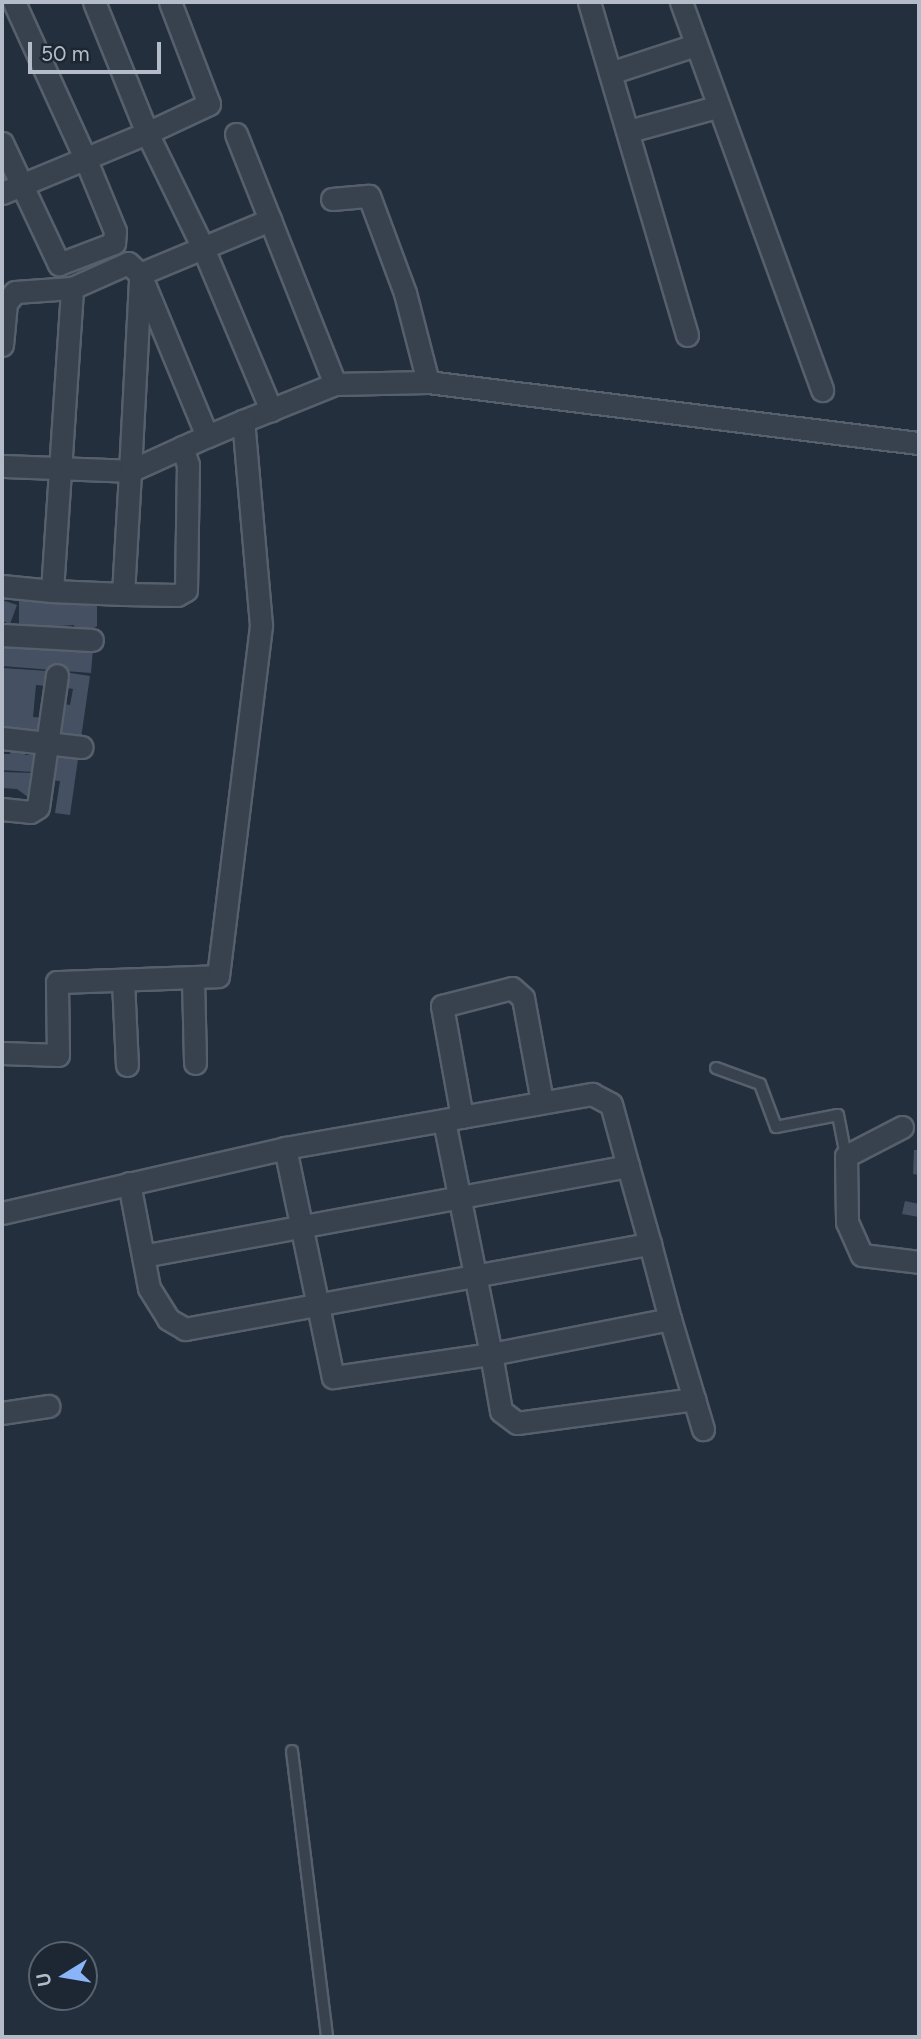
<!DOCTYPE html>
<html>
<head>
<meta charset="utf-8">
<style>
	body { margin:0 }
	#map { position:relative; width:921px; height:2039px; overflow:hidden; background:#242f3e; font-family:Figtree,sans-serif }
	div>[style] { position:absolute }
	.building>* { inset:0; background:#455162 }
	.roads { filter:drop-shadow(2px 0 #565f6c) drop-shadow(-2px 0 #565f6c) drop-shadow(0 2px #565f6c) drop-shadow(0 -2px #565f6c) }
	.lane>* { height:10px; margin:-5px; padding:0 5px; transform-origin:5px; border-radius:5px; background:#38414e }
	.street>* { height:21px; margin:-10.5px; padding:0 10.5px; transform-origin:10.5px; border-radius:10.5px; background:#38414e }
	span { translate:-50% -50%; white-space:nowrap; text-align:center; line-height:1.15; -webkit-text-stroke:5px #1d2633; paint-order:stroke }
	.frame { position:absolute; inset:0; border:4px solid #b4bcc9; pointer-events:none }
	.north { position:absolute; left:28px; top:1941px; width:70px; height:70px; box-sizing:border-box; background:#1d2633; border:2px solid #59626f; border-radius:50%; rotate:259deg; font-size:19px; font-weight:700; line-height:28px; text-align:center; color:#b4bcc9 }
	.north::after { content:''; display:block; margin:auto; width:24px; height:32px; background:#8ab4f8; clip-path:polygon(50% 0,100% 100%,50% 72%,0 100%) }
	.scale { position:absolute; left:28px; top:42px; width:133px; height:32px; box-sizing:border-box; border:4px solid #b4bcc9; border-top:0; padding-left:9px; font-size:21px; line-height:24px; white-space:nowrap; color:#b4bcc9; -webkit-text-stroke:5px #1d2633; paint-order:stroke }
</style>
</head>
<body>
<div id="map">
	<div class="building">
		<div style="clip-path:polygon(2px 600px,17px 605px,10px 624px,2px 621px)"></div>
		<div style="clip-path:polygon(19px 600px,97px 606px,97px 626px,90px 631px,75px 631px,74px 625px,19px 629px)"></div>
		<div style="clip-path:polygon(2px 640px,22px 642px,22px 648px,93px 649px,91px 673px,2px 666px)"></div>
		<div style="clip-path:polygon(3px 668px,48px 671px,46px 686px,36px 685px,33px 717px,44px 718px,43px 733px,2px 729px)"></div>
		<div style="clip-path:polygon(64px 672px,90px 676px,81px 738px,55px 734px,60px 703px,70px 705px,73px 689px,62px 687px)"></div>
		<div style="clip-path:polygon(11px 745px,26px 746px,25px 755px,34px 755px,33px 772px,2px 770px,2px 754px,10px 754px)"></div>
		<div style="clip-path:polygon(56px 749px,79px 752px,70px 815px,55px 813px,60px 781px,49px 780px,52px 764px,58px 765px)"></div>
		<div style="clip-path:polygon(2px 772px,33px 773px,32px 800px,17px 789px,2px 788px)"></div>
		<div style="clip-path:polygon(914px 1150px,919px 1150px,919px 1175px,913px 1174px)"></div>
		<div style="clip-path:polygon(905px 1201px,919px 1204px,919px 1217px,902px 1214px)"></div>
	</div>
	<div class="roads">
		<div class="lane">
			<div style="left:716px;top:1068px;width:47px;rotate:20deg"></div>
			<div style="left:760px;top:1084px;width:46px;rotate:69.6deg"></div>
			<div style="left:776px;top:1127px;width:63px;rotate:-11deg"></div>
			<div style="left:838px;top:1115px;width:42px;rotate:79deg"></div>
			<div style="left:292px;top:1751px;width:288px;rotate:83deg"></div>
		</div>
		<div class="street">
			<div style="left:170px;top:2px;width:109px;rotate:69.1deg"></div>
			<div style="left:209px;top:104px;width:68px;rotate:154.9deg"></div>
			<div style="left:147px;top:133px;width:128px;rotate:64deg"></div>
			<div style="left:203px;top:248px;width:176px;rotate:67.2deg"></div>
			<div style="left:589px;top:2px;width:347px;rotate:73.6deg"></div>
			<div style="left:681px;top:2px;width:413px;rotate:70deg"></div>
			<div style="left:610px;top:73px;width:89px;rotate:-18.2deg"></div>
			<div style="left:629px;top:131px;width:91px;rotate:-15.3deg"></div>
			<div style="left:236px;top:134px;width:269px;rotate:68.4deg"></div>
			<div style="left:2px;top:143px;width:134px;rotate:64.8deg"></div>
			<div style="left:59px;top:264px;width:59px;rotate:-20.9deg"></div>
			<div style="left:114px;top:243px;width:12px;rotate:-85deg"></div>
			<div style="left:115px;top:231px;width:79px;rotate:-112.3deg"></div>
			<div style="left:85px;top:158px;width:171px;rotate:-114.5deg"></div>
			<div style="left:2px;top:193px;width:157px;rotate:-22.5deg"></div>
			<div style="left:147px;top:133px;width:141px;rotate:-112deg"></div>
			<div style="left:332px;top:199px;width:37px;rotate:-5deg"></div>
			<div style="left:369px;top:196px;width:103px;rotate:69.6deg"></div>
			<div style="left:405px;top:293px;width:92px;rotate:75.5deg"></div>
			<div style="left:2px;top:345px;width:42px;rotate:-84.6deg"></div>
			<div style="left:6px;top:303px;width:14px;rotate:-51deg"></div>
			<div style="left:15px;top:292px;width:57px;rotate:-4deg"></div>
			<div style="left:72px;top:288px;width:61px;rotate:-24.1deg"></div>
			<div style="left:128px;top:263px;width:16px;rotate:43deg"></div>
			<div style="left:140px;top:274px;width:141px;rotate:-22.6deg"></div>
			<div style="left:243px;top:421px;width:99px;rotate:-21.9deg"></div>
			<div style="left:335px;top:384px;width:93px;rotate:-1.2deg"></div>
			<div style="left:428px;top:382px;width:495px;rotate:7.1deg"></div>
			<div style="left:2px;top:466px;width:128px;rotate:2.2deg"></div>
			<div style="left:130px;top:471px;width:191px;rotate:-87deg"></div>
			<div style="left:2px;top:586px;width:50px;rotate:5.7deg"></div>
			<div style="left:52px;top:591px;width:304px;rotate:-86.2deg"></div>
			<div style="left:52px;top:591px;width:71px;rotate:2.4deg"></div>
			<div style="left:123px;top:594px;width:123px;rotate:-86.7deg"></div>
			<div style="left:130px;top:471px;width:85px;rotate:-24.4deg"></div>
			<div style="left:207px;top:436px;width:175px;rotate:-112.5deg"></div>
			<div style="left:123px;top:594px;width:54px;rotate:1.1deg"></div>
			<div style="left:177px;top:595px;width:10px;rotate:-29deg"></div>
			<div style="left:186px;top:590px;width:125px;rotate:-89.1deg"></div>
			<div style="left:188px;top:465px;width:19px;rotate:-108deg"></div>
			<div style="left:2px;top:635px;width:90px;rotate:3.2deg"></div>
			<div style="left:2px;top:738px;width:80px;rotate:6.5deg"></div>
			<div style="left:2px;top:809px;width:28px;rotate:6deg"></div>
			<div style="left:30px;top:812px;width:9px;rotate:-32deg"></div>
			<div style="left:38px;top:807px;width:133px;rotate:-81.8deg"></div>
			<div style="left:193px;top:979px;width:84px;rotate:88.6deg"></div>
			<div style="left:123px;top:981px;width:84px;rotate:87.3deg"></div>
			<div style="left:2px;top:1053px;width:56px;rotate:2deg"></div>
			<div style="left:58px;top:1055px;width:73px;rotate:-90.8deg"></div>
			<div style="left:57px;top:982px;width:161px;rotate:-2.1deg"></div>
			<div style="left:218px;top:976px;width:354px;rotate:-83deg"></div>
			<div style="left:261px;top:625px;width:205px;rotate:-95deg"></div>
			<div style="left:243px;top:421px;width:39px;rotate:157deg"></div>
			<div style="left:462px;top:1117px;width:113px;rotate:-100.2deg"></div>
			<div style="left:442px;top:1006px;width:72px;rotate:-14.4deg"></div>
			<div style="left:512px;top:988px;width:15px;rotate:42deg"></div>
			<div style="left:523px;top:998px;width:106px;rotate:79.6deg"></div>
			<div style="left:902px;top:1127px;width:63px;rotate:152.6deg"></div>
			<div style="left:846px;top:1156px;width:66px;rotate:89.1deg"></div>
			<div style="left:847px;top:1222px;width:36px;rotate:66deg"></div>
			<div style="left:862px;top:1255px;width:57px;rotate:7deg"></div>
			<div style="left:285px;top:1148px;width:234px;rotate:78.2deg"></div>
			<div style="left:333px;top:1377px;width:160px;rotate:-8.3deg"></div>
			<div style="left:491px;top:1354px;width:238px;rotate:-101.4deg"></div>
			<div style="left:129px;top:1183px;width:107px;rotate:79.2deg"></div>
			<div style="left:149px;top:1288px;width:36px;rotate:58deg"></div>
			<div style="left:168px;top:1319px;width:20px;rotate:30deg"></div>
			<div style="left:185px;top:1329px;width:473px;rotate:-10.4deg"></div>
			<div style="left:650px;top:1244px;width:81px;rotate:-105.8deg"></div>
			<div style="left:2px;top:1213px;width:290px;rotate:-12.9deg"></div>
			<div style="left:285px;top:1148px;width:312px;rotate:-10deg"></div>
			<div style="left:592px;top:1094px;width:21px;rotate:28deg"></div>
			<div style="left:611px;top:1104px;width:64px;rotate:74.7deg"></div>
			<div style="left:628px;top:1166px;width:493px;rotate:169.5deg"></div>
			<div style="left:650px;top:1244px;width:78px;rotate:75.1deg"></div>
			<div style="left:670px;top:1319px;width:182px;rotate:168.9deg"></div>
			<div style="left:491px;top:1354px;width:58px;rotate:80deg"></div>
			<div style="left:501px;top:1411px;width:20px;rotate:37deg"></div>
			<div style="left:517px;top:1423px;width:179px;rotate:-7.7deg"></div>
			<div style="left:670px;top:1319px;width:115px;rotate:73.3deg"></div>
			<div style="left:2px;top:1413px;width:47px;rotate:-8.7deg"></div>
		</div>
	</div>
	<div class="frame"></div>
	<div class="north">U</div>
	<div class="scale">50 m</div>
</div>
</body>
</html>
